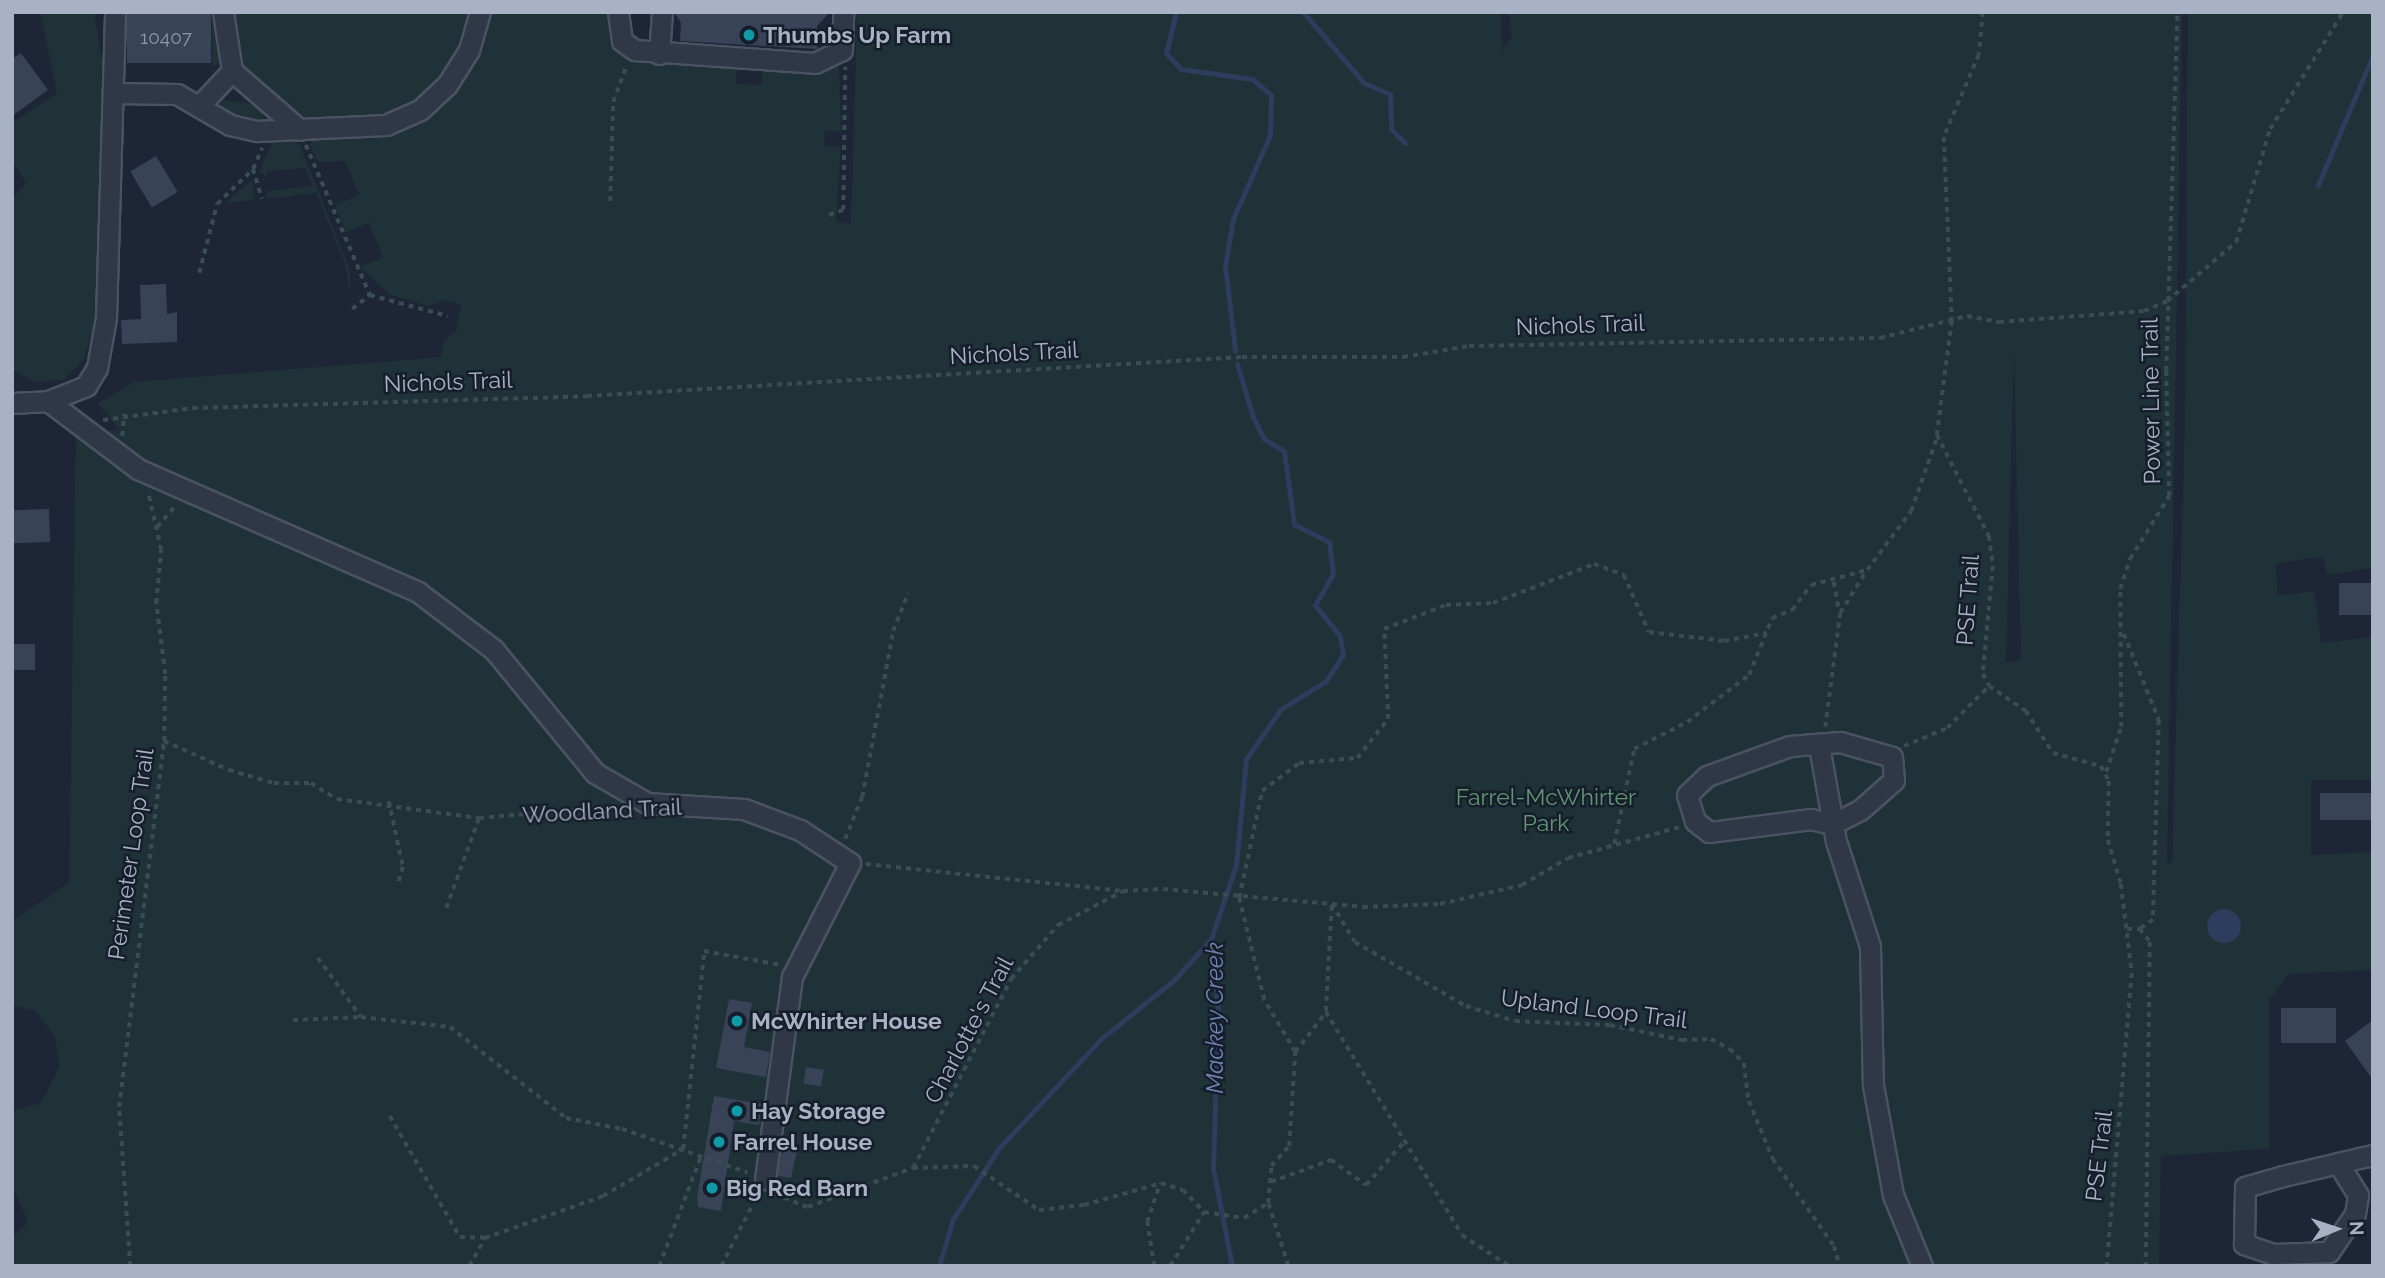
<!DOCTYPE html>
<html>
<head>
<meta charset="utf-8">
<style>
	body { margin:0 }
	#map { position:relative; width:2385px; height:1278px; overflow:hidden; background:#1d2536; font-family:Raleway,sans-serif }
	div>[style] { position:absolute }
	.green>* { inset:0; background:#1f3237; transform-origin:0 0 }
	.water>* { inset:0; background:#2c3d5d }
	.round { border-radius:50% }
	.stream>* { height:5px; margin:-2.5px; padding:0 2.5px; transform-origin:2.5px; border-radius:2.5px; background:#2c3d5d }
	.building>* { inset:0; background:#384358; transform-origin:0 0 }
	.path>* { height:3.5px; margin-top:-1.75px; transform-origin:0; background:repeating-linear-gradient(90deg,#394e52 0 5px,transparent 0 10px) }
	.roads { filter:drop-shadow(2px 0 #4b5262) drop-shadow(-2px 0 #4b5262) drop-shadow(0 2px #4b5262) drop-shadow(0 -2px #4b5262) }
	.minor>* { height:19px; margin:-9.5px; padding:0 9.5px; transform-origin:9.5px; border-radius:9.5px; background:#303847 }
	.dots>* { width:19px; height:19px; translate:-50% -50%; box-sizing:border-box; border:4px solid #161d2b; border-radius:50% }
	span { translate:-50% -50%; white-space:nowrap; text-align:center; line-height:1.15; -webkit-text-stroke:5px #161d2b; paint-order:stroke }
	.number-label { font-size:19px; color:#8d96aa }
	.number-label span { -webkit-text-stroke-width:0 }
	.poi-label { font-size:23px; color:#a9b1c5; font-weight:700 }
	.left { translate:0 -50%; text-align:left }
	.street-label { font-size:23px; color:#a9b1c5 }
	.park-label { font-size:23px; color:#609671 }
	.water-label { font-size:24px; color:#6f85b0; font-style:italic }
	.frame { position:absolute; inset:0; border:14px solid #a9b1c5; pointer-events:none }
	.north { position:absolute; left:2301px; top:1194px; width:70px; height:70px; -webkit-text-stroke:5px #161d2b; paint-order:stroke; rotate:88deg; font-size:19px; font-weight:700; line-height:28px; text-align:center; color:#a9b1c5 }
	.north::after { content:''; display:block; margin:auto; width:24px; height:32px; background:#a9b1c5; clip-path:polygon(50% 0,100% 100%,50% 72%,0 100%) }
</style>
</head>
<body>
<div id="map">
	<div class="green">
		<div style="clip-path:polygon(40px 12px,94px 12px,104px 73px,95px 328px,82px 362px,63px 380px,33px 382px,12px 369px,12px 199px,26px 183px,12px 161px,12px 123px,57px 93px)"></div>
		<div style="left:212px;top:12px;width:6px;height:53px"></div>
		<div style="clip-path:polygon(228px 12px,474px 12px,469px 34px,433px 92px,394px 117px,312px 122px,241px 70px)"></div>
		<div style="clip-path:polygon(evenodd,485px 12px,613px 12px,614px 49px,627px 54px,839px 61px,841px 131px,825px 131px,824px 146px,841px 146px,836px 222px,851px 224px,857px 12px,1500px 12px,1503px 50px,1511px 37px,1509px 12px,2182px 12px,2167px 863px,2172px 863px,2185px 420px,2188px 12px,2373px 12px,2373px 568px,2327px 575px,2323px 556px,2276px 564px,2277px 596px,2314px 591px,2321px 643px,2373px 637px,2373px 780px,2311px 780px,2311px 855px,2373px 852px,2373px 970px,2289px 974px,2269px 1000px,2269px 1149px,2161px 1156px,2159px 1266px,12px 1266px,12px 1237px,28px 1222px,12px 1186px,12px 1111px,41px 1103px,60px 1065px,54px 1035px,36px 1011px,12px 1005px,12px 921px,69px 883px,76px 432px,120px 430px,98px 403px,134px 382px,441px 357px,444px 340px,456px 331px,461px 305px,445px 300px,429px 306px,390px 295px,360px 267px,383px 258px,369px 223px,346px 232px,335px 205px,359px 195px,345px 161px,318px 162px,310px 144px,316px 136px,436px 106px,485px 12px,736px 68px,762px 69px,762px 85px,736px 84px,736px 68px,485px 12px,2014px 354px,2021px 660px,2007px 662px,2006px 662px,2014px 354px)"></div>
		<div style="clip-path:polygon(222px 100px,260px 105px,264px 121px,243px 122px,221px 111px)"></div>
		<div style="clip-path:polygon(275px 137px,299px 143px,350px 270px,351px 299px,345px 264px,316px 193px,267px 199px,267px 191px,313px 186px,305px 168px,268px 171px,267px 177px,259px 172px)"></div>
		<div style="clip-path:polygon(253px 179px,255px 200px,225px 203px)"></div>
	</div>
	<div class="water">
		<div class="round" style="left:2207px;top:909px;width:34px;height:34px"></div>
	</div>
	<div class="stream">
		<div style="left:1176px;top:12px;width:42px;rotate:103.7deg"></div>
		<div style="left:1166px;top:53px;width:22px;rotate:47deg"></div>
		<div style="left:1181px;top:69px;width:72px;rotate:8deg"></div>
		<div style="left:1252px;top:79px;width:25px;rotate:40deg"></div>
		<div style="left:1271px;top:95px;width:40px;rotate:91.4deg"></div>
		<div style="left:1270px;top:135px;width:92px;rotate:113.8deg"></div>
		<div style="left:1233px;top:219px;width:48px;rotate:99.7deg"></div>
		<div style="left:1225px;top:266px;width:85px;rotate:83.2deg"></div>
		<div style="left:1303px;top:12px;width:94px;rotate:49.3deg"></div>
		<div style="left:1364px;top:83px;width:28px;rotate:23deg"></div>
		<div style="left:1390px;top:94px;width:35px;rotate:88deg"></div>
		<div style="left:1391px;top:129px;width:20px;rotate:45deg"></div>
		<div style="left:2318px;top:185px;width:141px;rotate:-67.1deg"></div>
		<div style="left:939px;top:1266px;width:49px;rotate:-73.4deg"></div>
		<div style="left:953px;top:1219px;width:85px;rotate:-57.1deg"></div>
		<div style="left:999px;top:1148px;width:151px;rotate:-46.9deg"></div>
		<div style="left:1102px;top:1038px;width:94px;rotate:-38.9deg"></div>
		<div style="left:1175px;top:979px;width:54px;rotate:-48deg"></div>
		<div style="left:1232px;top:1266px;width:100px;rotate:-101deg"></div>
		<div style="left:1213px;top:1168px;width:157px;rotate:-88.2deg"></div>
		<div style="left:1218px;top:1011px;width:72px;rotate:-95.6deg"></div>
		<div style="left:1211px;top:939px;width:78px;rotate:-71.3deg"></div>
		<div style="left:1236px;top:865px;width:106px;rotate:-84.6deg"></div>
		<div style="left:1246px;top:759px;width:61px;rotate:-55deg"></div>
		<div style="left:1281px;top:709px;width:53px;rotate:-31.9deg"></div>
		<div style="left:1326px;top:681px;width:31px;rotate:-57deg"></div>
		<div style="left:1343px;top:655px;width:19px;rotate:-99deg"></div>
		<div style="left:1340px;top:636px;width:40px;rotate:-129deg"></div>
		<div style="left:1315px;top:605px;width:36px;rotate:-60deg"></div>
		<div style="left:1333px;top:574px;width:32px;rotate:-97deg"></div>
		<div style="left:1329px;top:542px;width:39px;rotate:-153deg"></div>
		<div style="left:1294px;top:524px;width:74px;rotate:-97.8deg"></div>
		<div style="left:1284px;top:451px;width:23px;rotate:-149deg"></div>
		<div style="left:1264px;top:439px;width:25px;rotate:-117deg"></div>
		<div style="left:1253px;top:417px;width:55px;rotate:-106.8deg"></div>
	</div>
	<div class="building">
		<div style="left:127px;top:12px;width:84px;height:51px"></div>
		<div style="clip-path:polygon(674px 12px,830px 12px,817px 26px,817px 49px,680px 41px,681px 23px)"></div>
		<div style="clip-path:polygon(21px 53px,48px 90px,12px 116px,12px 59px)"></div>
		<div style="left:156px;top:156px;width:42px;height:30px;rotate:59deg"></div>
		<div style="clip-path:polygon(166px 284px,167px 314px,177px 312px,177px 342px,122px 344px,121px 320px,141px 319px,140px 285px)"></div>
		<div style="left:49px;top:509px;width:33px;height:37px;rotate:88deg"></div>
		<div style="left:2373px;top:583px;width:32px;height:34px;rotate:90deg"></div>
		<div style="left:12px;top:644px;width:23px;height:26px"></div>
		<div style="left:2373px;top:793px;width:27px;height:53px;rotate:90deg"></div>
		<div style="clip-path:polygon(729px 999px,752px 1003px,744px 1047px,770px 1052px,766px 1077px,716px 1068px)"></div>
		<div style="left:2336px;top:1008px;width:35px;height:55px;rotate:90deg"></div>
		<div style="clip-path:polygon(2373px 1020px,2373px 1080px,2345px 1041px)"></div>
		<div style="left:806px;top:1067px;width:18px;height:17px;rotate:9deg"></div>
		<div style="clip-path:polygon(714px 1096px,762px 1104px,759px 1125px,734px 1121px,721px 1211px,698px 1207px,697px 1197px)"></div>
		<div style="clip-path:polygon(782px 1147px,797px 1150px,791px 1178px,778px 1176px)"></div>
	</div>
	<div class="path">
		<div style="left:1983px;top:12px;width:43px;rotate:95.3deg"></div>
		<div style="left:1979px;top:55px;width:89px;rotate:113.1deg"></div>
		<div style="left:1944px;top:137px;width:184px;rotate:87.5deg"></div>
		<div style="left:1952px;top:321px;width:115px;rotate:97.5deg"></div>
		<div style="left:1937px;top:435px;width:114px;rotate:62.8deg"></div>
		<div style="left:1989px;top:536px;width:30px;rotate:82deg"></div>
		<div style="left:1993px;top:566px;width:108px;rotate:95.3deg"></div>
		<div style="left:1983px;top:674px;width:13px;rotate:63deg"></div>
		<div style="left:1989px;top:686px;width:45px;rotate:34deg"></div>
		<div style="left:2026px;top:711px;width:50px;rotate:57.3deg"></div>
		<div style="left:2053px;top:753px;width:50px;rotate:15.2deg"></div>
		<div style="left:2101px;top:766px;width:17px;rotate:62deg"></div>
		<div style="left:2109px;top:781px;width:59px;rotate:91deg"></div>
		<div style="left:2108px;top:840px;width:46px;rotate:73.5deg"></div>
		<div style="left:2121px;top:884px;width:90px;rotate:83deg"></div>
		<div style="left:2132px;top:973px;width:294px;rotate:94.9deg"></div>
		<div style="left:306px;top:145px;width:163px;rotate:66.9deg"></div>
		<div style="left:370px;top:295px;width:81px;rotate:15.1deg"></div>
		<div style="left:253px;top:169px;width:31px;rotate:73deg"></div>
		<div style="left:610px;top:201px;width:99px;rotate:-88.3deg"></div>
		<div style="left:613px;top:102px;width:40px;rotate:-69.8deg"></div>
		<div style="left:829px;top:215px;width:15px;rotate:-20deg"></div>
		<div style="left:843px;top:210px;width:143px;rotate:-89.2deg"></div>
		<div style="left:199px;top:273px;width:71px;rotate:-75.4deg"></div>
		<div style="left:217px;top:204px;width:50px;rotate:-44.2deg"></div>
		<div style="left:253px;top:169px;width:23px;rotate:-67deg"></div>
		<div style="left:352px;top:309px;width:23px;rotate:-38deg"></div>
		<div style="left:103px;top:420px;width:91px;rotate:-7.6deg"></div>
		<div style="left:193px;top:408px;width:394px;rotate:-1.7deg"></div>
		<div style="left:587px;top:396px;width:656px;rotate:-3.41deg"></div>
		<div style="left:1242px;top:357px;width:161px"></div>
		<div style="left:1403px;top:357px;width:67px;rotate:-9.5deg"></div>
		<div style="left:1469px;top:346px;width:411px;rotate:-1.1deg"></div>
		<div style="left:1880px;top:338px;width:90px;rotate:-14.2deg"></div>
		<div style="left:1967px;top:316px;width:33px;rotate:11deg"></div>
		<div style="left:1999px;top:322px;width:145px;rotate:-4.3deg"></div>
		<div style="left:2144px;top:311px;width:25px;rotate:-23deg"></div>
		<div style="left:2167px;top:301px;width:91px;rotate:-40.5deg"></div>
		<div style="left:2236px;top:242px;width:118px;rotate:-73.3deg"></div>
		<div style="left:2270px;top:129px;width:138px;rotate:-58deg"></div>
		<div style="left:122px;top:436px;width:22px;rotate:-85deg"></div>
		<div style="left:157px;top:527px;width:29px;rotate:-49deg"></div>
		<div style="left:1834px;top:582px;width:29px;rotate:80deg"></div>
		<div style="left:2124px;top:634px;width:93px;rotate:67.9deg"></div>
		<div style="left:2159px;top:720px;width:200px;rotate:91.7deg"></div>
		<div style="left:2153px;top:920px;width:16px;rotate:145deg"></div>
		<div style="left:2140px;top:929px;width:16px;rotate:52deg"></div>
		<div style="left:2150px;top:942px;width:324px;rotate:90.7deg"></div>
		<div style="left:1825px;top:727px;width:115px;rotate:-82.5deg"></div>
		<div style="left:1840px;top:613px;width:49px;rotate:-58.2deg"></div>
		<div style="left:164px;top:741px;width:71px;rotate:24deg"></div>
		<div style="left:229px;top:770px;width:47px;rotate:16.1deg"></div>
		<div style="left:274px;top:783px;width:37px"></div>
		<div style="left:311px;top:783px;width:31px;rotate:32deg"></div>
		<div style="left:337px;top:799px;width:143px;rotate:7.6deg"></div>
		<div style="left:479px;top:818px;width:138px;rotate:-5deg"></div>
		<div style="left:1904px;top:746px;width:47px;rotate:-22.7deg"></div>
		<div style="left:1947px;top:728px;width:59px;rotate:-45deg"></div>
		<div style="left:2106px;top:772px;width:47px;rotate:-71.6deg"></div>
		<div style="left:2121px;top:727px;width:138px;rotate:-90.4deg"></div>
		<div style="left:2120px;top:589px;width:32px;rotate:-72deg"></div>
		<div style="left:2130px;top:559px;width:74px;rotate:-58.2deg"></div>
		<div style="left:2169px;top:496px;width:125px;rotate:-91.4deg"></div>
		<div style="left:2166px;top:371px;width:359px;rotate:-88.2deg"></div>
		<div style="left:389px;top:801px;width:67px;rotate:78deg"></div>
		<div style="left:403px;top:867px;width:19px;rotate:106deg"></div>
		<div style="left:845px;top:839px;width:45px;rotate:-68deg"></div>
		<div style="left:862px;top:797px;width:169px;rotate:-79.4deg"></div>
		<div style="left:893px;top:631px;width:41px;rotate:-68.5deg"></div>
		<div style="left:1614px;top:844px;width:97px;rotate:-78.1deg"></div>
		<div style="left:1634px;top:749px;width:59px;rotate:-27deg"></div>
		<div style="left:1687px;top:722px;width:78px;rotate:-37.2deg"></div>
		<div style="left:1749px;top:675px;width:61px;rotate:-68deg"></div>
		<div style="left:1772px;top:618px;width:22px;rotate:-22deg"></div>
		<div style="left:1792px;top:610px;width:31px;rotate:-53deg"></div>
		<div style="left:1811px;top:585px;width:58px;rotate:-15deg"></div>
		<div style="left:1867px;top:570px;width:74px;rotate:-53.3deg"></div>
		<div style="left:1911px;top:511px;width:78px;rotate:-70.6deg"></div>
		<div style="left:866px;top:864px;width:258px;rotate:6deg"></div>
		<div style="left:1332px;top:904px;width:44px;rotate:58.8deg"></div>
		<div style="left:1355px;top:942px;width:128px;rotate:30deg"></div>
		<div style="left:1466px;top:1006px;width:51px;rotate:17deg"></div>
		<div style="left:1515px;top:1021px;width:95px;rotate:2.4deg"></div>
		<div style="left:1610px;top:1025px;width:74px;rotate:11.8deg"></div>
		<div style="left:1682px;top:1040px;width:29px;rotate:-2deg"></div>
		<div style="left:1711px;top:1039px;width:21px;rotate:28deg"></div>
		<div style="left:1730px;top:1049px;width:20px;rotate:45deg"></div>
		<div style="left:1744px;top:1063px;width:38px;rotate:83deg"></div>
		<div style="left:1749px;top:1101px;width:63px;rotate:67.5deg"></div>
		<div style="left:1773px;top:1159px;width:106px;rotate:55deg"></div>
		<div style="left:1834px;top:1246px;width:21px;rotate:73deg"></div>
		<div style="left:1332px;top:906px;width:106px;rotate:93.2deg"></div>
		<div style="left:1326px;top:1012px;width:261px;rotate:58.6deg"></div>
		<div style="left:1462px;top:1235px;width:56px;rotate:33.4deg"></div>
		<div style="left:446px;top:908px;width:96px;rotate:-69.9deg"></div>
		<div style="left:2127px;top:929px;width:13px"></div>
		<div style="left:318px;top:958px;width:73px;rotate:53.9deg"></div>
		<div style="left:361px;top:1017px;width:90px;rotate:6.4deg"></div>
		<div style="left:450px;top:1027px;width:147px;rotate:38.1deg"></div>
		<div style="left:566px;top:1118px;width:57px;rotate:11.1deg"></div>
		<div style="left:622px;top:1129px;width:133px;rotate:19.2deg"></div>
		<div style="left:293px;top:1020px;width:68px;rotate:-2.5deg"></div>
		<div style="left:1295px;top:1052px;width:61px;rotate:-120.8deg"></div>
		<div style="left:1264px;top:1000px;width:105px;rotate:-103.8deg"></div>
		<div style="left:1239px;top:898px;width:109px;rotate:-77.9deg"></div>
		<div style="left:1262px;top:791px;width:46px;rotate:-37.1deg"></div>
		<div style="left:1299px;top:763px;width:58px;rotate:-4.9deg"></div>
		<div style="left:1357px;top:758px;width:50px;rotate:-51.5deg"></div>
		<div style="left:1388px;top:719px;width:90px;rotate:-92.5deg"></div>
		<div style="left:1384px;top:629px;width:66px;rotate:-21.2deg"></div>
		<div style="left:1446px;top:605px;width:47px;rotate:-2.4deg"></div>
		<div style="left:1493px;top:603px;width:108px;rotate:-21.1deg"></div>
		<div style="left:1594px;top:564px;width:32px;rotate:20deg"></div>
		<div style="left:1624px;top:575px;width:62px;rotate:66.3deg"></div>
		<div style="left:1649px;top:632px;width:76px;rotate:6.8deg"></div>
		<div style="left:1724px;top:641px;width:43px;rotate:-10.8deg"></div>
		<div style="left:390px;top:1116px;width:140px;rotate:60deg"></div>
		<div style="left:460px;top:1237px;width:25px;rotate:2deg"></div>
		<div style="left:485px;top:1238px;width:125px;rotate:-19.6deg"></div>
		<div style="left:603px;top:1196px;width:93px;rotate:-30.4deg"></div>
		<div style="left:683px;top:1149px;width:199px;rotate:-83.9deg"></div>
		<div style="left:704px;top:951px;width:77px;rotate:10.4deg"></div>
		<div style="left:913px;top:1168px;width:61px;rotate:-1.9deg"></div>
		<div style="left:974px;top:1166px;width:78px;rotate:34.1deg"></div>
		<div style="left:1039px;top:1210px;width:45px;rotate:-6.3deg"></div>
		<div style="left:1084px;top:1205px;width:80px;rotate:-15.9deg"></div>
		<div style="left:1161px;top:1183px;width:23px;rotate:18deg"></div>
		<div style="left:1183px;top:1190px;width:30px;rotate:46deg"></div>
		<div style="left:1204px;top:1212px;width:40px;rotate:8.5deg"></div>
		<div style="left:1244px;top:1218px;width:28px;rotate:-32deg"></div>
		<div style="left:1271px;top:1182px;width:64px;rotate:-20.1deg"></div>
		<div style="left:1331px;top:1160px;width:43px;rotate:35.5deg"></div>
		<div style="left:1366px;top:1185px;width:56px;rotate:-48.6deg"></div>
		<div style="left:775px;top:1194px;width:35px;rotate:22deg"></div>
		<div style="left:808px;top:1207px;width:112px;rotate:-20.4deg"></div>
		<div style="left:913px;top:1168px;width:213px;rotate:-62.6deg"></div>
		<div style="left:1011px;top:979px;width:72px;rotate:-49deg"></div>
		<div style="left:1058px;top:925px;width:73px;rotate:-27.6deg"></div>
		<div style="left:1123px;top:891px;width:40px;rotate:-2.9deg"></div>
		<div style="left:1163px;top:889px;width:201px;rotate:5.1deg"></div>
		<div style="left:1363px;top:907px;width:77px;rotate:-2.2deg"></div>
		<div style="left:1440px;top:904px;width:84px;rotate:-13deg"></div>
		<div style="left:1522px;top:885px;width:53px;rotate:-30.4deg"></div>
		<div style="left:1568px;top:858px;width:116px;rotate:-15.5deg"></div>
		<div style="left:130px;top:1266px;width:159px;rotate:-94deg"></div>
		<div style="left:119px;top:1107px;width:369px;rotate:-83deg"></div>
		<div style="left:164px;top:741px;width:67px;rotate:-89.1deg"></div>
		<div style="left:165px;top:674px;width:72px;rotate:-97.2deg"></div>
		<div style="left:156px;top:603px;width:53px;rotate:-84.6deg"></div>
		<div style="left:161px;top:550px;width:58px;rotate:-102.8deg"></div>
		<div style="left:469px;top:1266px;width:32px;rotate:-60deg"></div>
		<div style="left:659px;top:1266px;width:118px;rotate:-69.1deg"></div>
		<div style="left:721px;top:1266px;width:79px;rotate:-62.8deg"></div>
		<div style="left:1154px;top:1266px;width:45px;rotate:-99deg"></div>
		<div style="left:1147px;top:1222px;width:41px;rotate:-71.6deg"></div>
		<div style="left:1170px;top:1266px;width:64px;rotate:-57.8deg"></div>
		<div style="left:1288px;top:1266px;width:66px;rotate:-107.6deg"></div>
		<div style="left:1268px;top:1203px;width:37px;rotate:-85deg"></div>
		<div style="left:1271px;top:1166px;width:27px;rotate:-48deg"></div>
		<div style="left:1289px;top:1146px;width:94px;rotate:-86.3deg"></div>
		<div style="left:1295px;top:1052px;width:51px;rotate:-52.2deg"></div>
	</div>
	<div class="roads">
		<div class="minor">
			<div style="left:223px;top:12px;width:60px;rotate:81.3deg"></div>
			<div style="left:232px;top:71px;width:90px;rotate:40.9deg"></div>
			<div style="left:618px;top:12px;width:29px;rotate:82deg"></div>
			<div style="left:622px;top:41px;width:16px;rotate:35deg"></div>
			<div style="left:635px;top:50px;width:180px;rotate:4.1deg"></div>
			<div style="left:815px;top:63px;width:30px;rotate:-26deg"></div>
			<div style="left:842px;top:50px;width:38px;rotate:-88deg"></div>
			<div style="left:659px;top:54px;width:42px;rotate:-85.9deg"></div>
			<div style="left:114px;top:93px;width:63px;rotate:0.9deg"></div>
			<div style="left:177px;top:94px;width:61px;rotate:30.3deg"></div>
			<div style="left:230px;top:125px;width:28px;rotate:13deg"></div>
			<div style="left:257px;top:131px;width:129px;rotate:-2.7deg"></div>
			<div style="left:386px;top:125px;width:37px;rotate:-24deg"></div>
			<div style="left:420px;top:110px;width:37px;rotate:-43deg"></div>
			<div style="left:447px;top:85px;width:41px;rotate:-57.8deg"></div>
			<div style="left:469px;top:50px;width:40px;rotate:-74deg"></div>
			<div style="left:199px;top:106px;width:48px;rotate:-46.7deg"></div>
			<div style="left:48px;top:401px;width:113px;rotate:37.1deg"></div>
			<div style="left:138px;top:469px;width:306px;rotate:23.7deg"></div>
			<div style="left:418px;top:592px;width:96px;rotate:37.3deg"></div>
			<div style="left:494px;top:650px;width:159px;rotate:50.6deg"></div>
			<div style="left:595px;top:773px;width:60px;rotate:30deg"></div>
			<div style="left:647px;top:803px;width:97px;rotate:3.5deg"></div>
			<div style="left:744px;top:809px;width:60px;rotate:20.6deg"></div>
			<div style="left:800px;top:830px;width:60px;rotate:33.4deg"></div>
			<div style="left:850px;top:863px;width:128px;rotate:117deg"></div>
			<div style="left:792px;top:977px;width:204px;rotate:97.6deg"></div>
			<div style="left:12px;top:403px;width:36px;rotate:-3deg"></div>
			<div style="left:48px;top:401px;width:41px;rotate:-21.5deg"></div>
			<div style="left:86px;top:386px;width:21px;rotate:-59deg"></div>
			<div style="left:97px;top:368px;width:51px;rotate:-79.8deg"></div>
			<div style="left:106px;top:318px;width:306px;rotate:-88.3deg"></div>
			<div style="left:1840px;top:742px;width:54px;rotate:16.1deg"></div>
			<div style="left:1892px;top:757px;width:23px;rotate:85deg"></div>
			<div style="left:1894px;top:780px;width:45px;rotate:138.6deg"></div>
			<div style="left:1860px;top:810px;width:31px;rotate:153deg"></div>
			<div style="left:1832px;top:824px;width:22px;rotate:-167deg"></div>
			<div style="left:1811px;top:819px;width:103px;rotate:172.7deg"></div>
			<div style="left:1709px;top:832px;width:18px;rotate:-142deg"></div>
			<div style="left:1695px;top:821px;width:27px;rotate:-107deg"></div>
			<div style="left:1687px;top:795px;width:28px;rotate:-44deg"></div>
			<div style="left:1707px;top:776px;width:88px;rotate:-19.9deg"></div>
			<div style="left:1790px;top:746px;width:50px;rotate:-4.6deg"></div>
			<div style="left:1819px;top:746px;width:97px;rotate:79.9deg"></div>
			<div style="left:1836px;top:841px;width:110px;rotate:72.1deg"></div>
			<div style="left:1870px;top:946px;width:139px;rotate:88.8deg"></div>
			<div style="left:1873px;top:1085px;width:112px;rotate:79.7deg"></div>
			<div style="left:1893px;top:1195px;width:77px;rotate:67.8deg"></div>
			<div style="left:2338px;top:1163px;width:38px;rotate:58deg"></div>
			<div style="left:2358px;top:1195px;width:19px;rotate:99deg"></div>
			<div style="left:2355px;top:1214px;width:46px;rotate:124.4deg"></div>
			<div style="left:2329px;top:1252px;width:56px;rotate:178deg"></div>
			<div style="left:2273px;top:1254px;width:31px;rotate:-161deg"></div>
			<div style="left:2244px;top:1244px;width:57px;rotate:-89deg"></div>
			<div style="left:2245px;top:1187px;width:40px;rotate:-16deg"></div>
			<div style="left:2283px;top:1176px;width:57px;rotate:-13.3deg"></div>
			<div style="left:2338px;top:1163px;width:22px;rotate:-13deg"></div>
			<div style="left:2359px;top:1158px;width:14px;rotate:-12deg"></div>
		</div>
	</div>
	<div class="dots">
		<div style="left:749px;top:35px;background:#0f9aa8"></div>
		<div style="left:737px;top:1021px;background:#0f9aa8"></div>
		<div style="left:737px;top:1111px;background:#0f9aa8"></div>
		<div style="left:719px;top:1142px;background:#0f9aa8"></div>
		<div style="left:712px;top:1188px;background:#0f9aa8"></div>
	</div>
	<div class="number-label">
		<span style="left:166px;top:38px">10407</span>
	</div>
	<div class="poi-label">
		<span class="left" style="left:763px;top:35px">Thumbs Up Farm</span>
		<span class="left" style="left:751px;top:1021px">McWhirter House</span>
		<span class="left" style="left:751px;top:1111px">Hay Storage</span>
		<span class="left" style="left:733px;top:1142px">Farrel House</span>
		<span class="left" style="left:726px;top:1188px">Big Red Barn</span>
	</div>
	<div class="street-label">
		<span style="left:1580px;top:325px;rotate:-2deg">Nichols Trail</span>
		<span style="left:1014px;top:353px;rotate:-3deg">Nichols Trail</span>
		<span style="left:448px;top:382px;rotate:-2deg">Nichols Trail</span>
		<span style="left:2151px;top:401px;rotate:-91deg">Power Line Trail</span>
		<span style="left:1968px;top:600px;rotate:-86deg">PSE Trail</span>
		<span style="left:602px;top:811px;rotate:-3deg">Woodland Trail</span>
		<span style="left:131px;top:854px;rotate:-82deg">Perimeter Loop Trail</span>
		<span style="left:1594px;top:1009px;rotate:7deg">Upland Loop Trail</span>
		<span style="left:969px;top:1030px;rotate:-62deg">Charlotte's Trail</span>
		<span style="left:2099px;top:1156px;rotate:-83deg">PSE Trail</span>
	</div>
	<div class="park-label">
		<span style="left:1546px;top:810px">Farrel-McWhirter<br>Park</span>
	</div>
	<div class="water-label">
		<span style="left:1215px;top:1018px;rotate:-90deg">Mackey Creek</span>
	</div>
	<div class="frame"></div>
	<div class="north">N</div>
</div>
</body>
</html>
